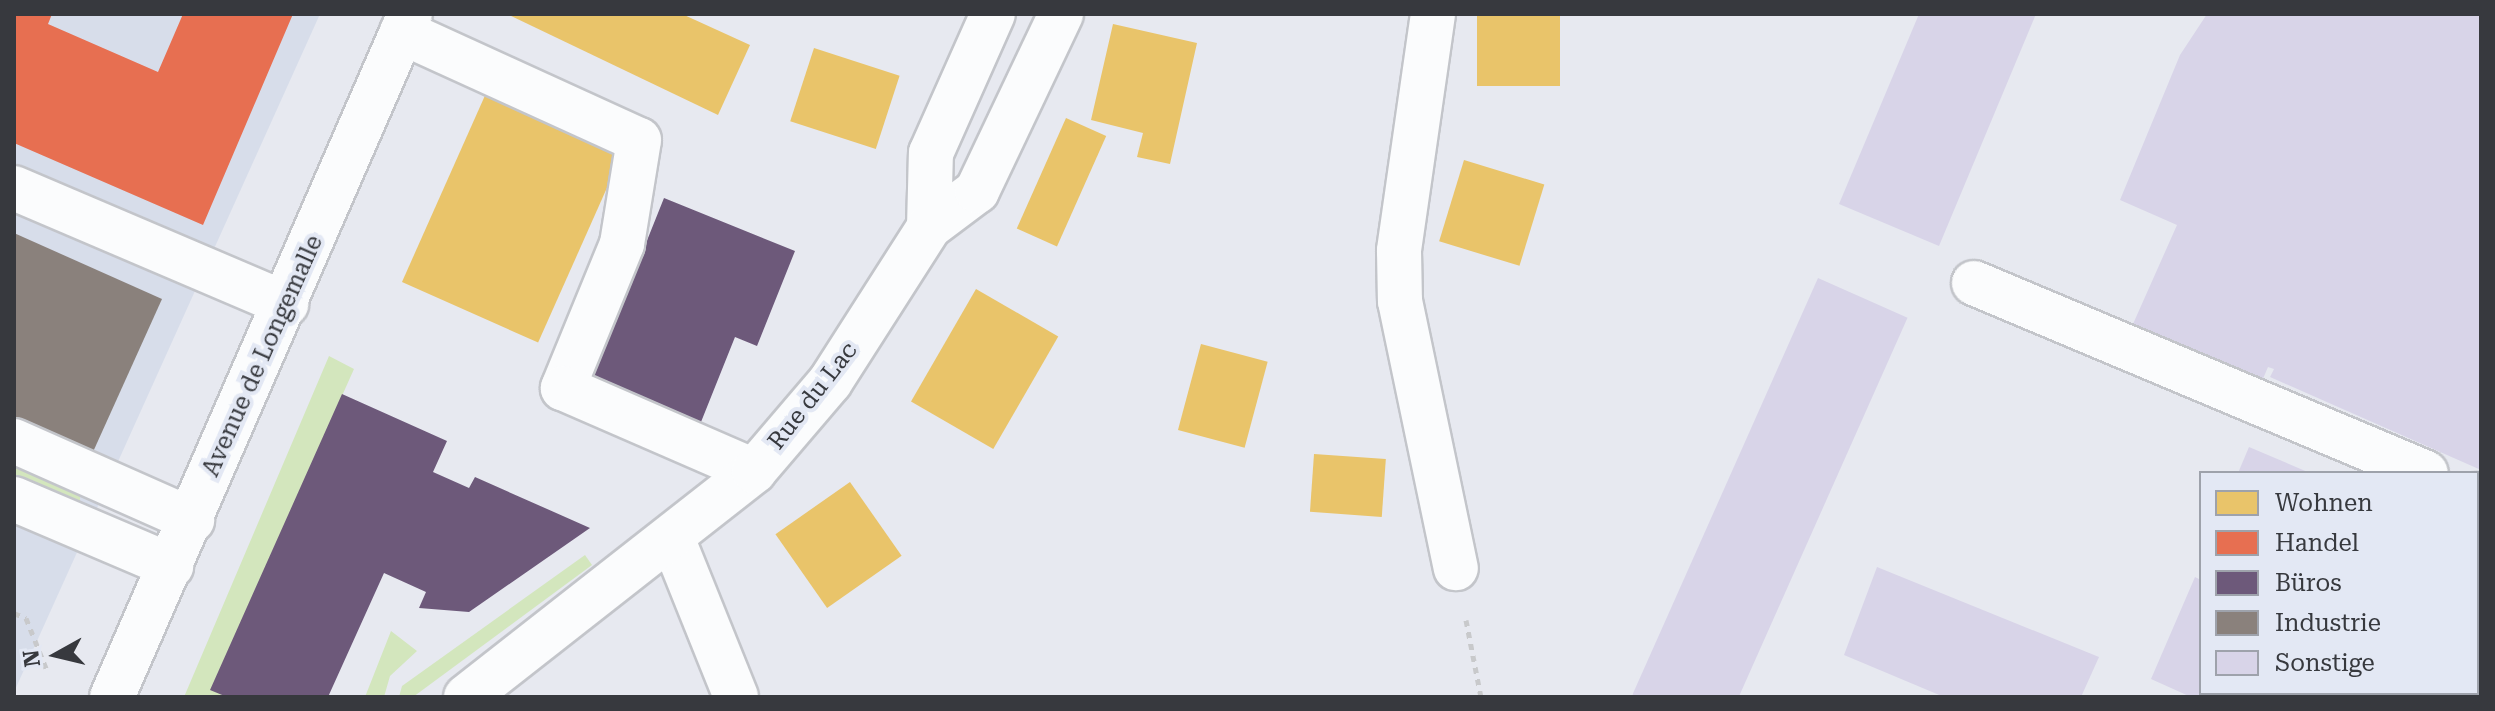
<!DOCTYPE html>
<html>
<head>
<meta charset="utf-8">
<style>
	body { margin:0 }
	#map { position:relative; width:2495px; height:711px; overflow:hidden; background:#e7e9f0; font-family:"Roboto Serif",serif }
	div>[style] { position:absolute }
	.built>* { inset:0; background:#d7ddea }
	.green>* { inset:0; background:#d3e6bd }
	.homes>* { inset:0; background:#e9c46a; transform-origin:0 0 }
	.shops>* { inset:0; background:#e76f51 }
	.offices>* { inset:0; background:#6d597a }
	.industry>* { inset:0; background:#8a817c }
	.building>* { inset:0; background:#d8d4e8; transform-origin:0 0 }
	.path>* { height:5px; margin-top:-2.5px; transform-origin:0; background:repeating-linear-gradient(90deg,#c8c9cb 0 6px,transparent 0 12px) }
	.roads { filter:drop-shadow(2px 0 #c3c5ca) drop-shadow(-2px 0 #c3c5ca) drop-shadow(0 2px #c3c5ca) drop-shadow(0 -2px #c3c5ca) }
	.minor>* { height:44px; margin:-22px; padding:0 22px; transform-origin:22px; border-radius:22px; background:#fbfcfd }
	span { translate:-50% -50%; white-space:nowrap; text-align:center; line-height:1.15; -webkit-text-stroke:8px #e3e8f4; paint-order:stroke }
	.street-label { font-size:24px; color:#37393e }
	.frame { position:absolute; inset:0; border:16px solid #37393e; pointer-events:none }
	.legend { position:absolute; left:2199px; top:471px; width:280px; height:224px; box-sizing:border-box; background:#e3e8f4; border:2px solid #9ea2ab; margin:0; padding:10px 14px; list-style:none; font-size:24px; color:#37393e }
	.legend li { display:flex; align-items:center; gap:16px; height:40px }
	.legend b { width:40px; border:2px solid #9ea2ab }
	.north { position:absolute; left:16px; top:615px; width:80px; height:80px; -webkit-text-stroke:6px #e3e8f4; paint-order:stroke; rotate:262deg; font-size:22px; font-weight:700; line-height:32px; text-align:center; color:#37393e }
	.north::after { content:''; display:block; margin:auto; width:28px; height:36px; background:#37393e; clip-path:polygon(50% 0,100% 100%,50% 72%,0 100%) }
</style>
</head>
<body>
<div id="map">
	<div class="built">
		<div style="clip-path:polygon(14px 14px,320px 14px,14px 692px)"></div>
	</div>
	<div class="green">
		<div style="clip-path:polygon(329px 356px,354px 369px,211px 689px,227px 697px,184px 697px)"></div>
		<div style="clip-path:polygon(14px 467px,80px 496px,80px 503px,14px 478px)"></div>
		<div style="clip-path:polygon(585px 555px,592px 565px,413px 697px,399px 697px,402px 686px)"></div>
		<div style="clip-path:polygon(391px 631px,417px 651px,390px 676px,384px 697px,365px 697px)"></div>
	</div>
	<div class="homes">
		<div style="clip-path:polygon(507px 14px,682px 14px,750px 45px,718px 115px)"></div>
		<div style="left:1477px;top:14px;width:83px;height:72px"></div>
		<div style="clip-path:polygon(1113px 24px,1197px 43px,1170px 164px,1137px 157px,1143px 133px,1091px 120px)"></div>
		<div style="left:814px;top:48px;width:90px;height:77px;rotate:18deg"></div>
		<div style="left:487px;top:91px;width:149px;height:209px;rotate:24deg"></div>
		<div style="left:1066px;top:118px;width:44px;height:121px;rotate:24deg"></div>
		<div style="left:1464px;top:160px;width:84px;height:85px;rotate:17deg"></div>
		<div style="left:976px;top:289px;width:95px;height:130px;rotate:30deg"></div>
		<div style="left:1201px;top:344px;width:69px;height:89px;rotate:15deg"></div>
		<div style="left:1314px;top:454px;width:72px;height:58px;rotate:4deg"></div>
		<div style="left:850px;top:482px;width:90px;height:91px;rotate:55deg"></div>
	</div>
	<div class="shops">
		<div style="clip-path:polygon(14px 14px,52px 14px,48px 24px,158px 72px,183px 14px,293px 14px,203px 225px,14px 143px)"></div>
	</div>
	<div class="offices">
		<div style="clip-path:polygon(664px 198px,795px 251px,757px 346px,735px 337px,701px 422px,592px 378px)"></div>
		<div style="clip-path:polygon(342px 394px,447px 441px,433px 472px,469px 488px,475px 477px,590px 528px,469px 612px,419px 608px,426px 592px,384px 573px,328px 697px,227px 697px,210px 690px)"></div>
	</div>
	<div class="industry">
		<div style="clip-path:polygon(14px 233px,162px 299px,88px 463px,14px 429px)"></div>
	</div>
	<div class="building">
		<div style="clip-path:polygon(1919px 14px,2036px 14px,1939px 246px,1839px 204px)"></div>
		<div style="clip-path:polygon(2207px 14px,2481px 14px,2481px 470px,2270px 377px,2274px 369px,2268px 367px,2262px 381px,2133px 324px,2177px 225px,2120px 200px,2180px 55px)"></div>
		<div style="left:1818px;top:278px;width:98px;height:456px;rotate:24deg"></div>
		<div style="clip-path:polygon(2249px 447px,2310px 473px,2238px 473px)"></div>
		<div style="clip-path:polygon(1877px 567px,2099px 657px,2081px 697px,1944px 697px,1844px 655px)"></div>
		<div style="clip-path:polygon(2195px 577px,2201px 580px,2201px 693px,2397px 697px,2191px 697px,2151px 679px)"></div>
		<div style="clip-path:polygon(2481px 597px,2481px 697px,2438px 697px,2477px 693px)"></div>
	</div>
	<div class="path">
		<div style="left:14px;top:613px;width:13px;rotate:23deg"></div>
		<div style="left:26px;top:618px;width:54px;rotate:68.2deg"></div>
		<div style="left:1466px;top:620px;width:78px;rotate:79deg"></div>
	</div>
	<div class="roads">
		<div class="minor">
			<div style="left:1433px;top:14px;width:239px;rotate:98.2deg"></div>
			<div style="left:1399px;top:251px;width:50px;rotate:88.9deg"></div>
			<div style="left:1400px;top:301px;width:273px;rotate:78.2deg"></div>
			<div style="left:402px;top:32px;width:260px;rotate:24.5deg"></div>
			<div style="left:639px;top:140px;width:105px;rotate:99.3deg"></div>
			<div style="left:622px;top:244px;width:156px;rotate:112.3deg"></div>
			<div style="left:563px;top:388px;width:208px;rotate:23.5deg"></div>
			<div style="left:14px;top:188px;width:296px;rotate:23.1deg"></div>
			<div style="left:929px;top:227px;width:74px;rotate:-88.5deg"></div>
			<div style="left:931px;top:153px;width:152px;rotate:-66deg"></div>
			<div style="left:1974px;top:283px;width:490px;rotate:22.8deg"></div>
			<div style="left:14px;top:441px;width:195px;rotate:23.9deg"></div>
			<div style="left:2477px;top:495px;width:4px;rotate:14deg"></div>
			<div style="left:14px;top:499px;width:171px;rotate:23.1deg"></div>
			<div style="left:673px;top:540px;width:169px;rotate:68.1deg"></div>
			<div style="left:112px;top:697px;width:745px;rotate:-66.43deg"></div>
			<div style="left:466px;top:697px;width:366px;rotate:-38.1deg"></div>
			<div style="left:754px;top:471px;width:117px;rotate:-49.5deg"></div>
			<div style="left:830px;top:382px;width:184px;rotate:-57.4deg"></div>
			<div style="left:929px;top:227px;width:60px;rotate:-36.9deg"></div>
			<div style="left:977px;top:191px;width:196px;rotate:-64.6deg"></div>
		</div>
	</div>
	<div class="street-label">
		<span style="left:263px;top:356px;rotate:-66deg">Avenue de Longemalle</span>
		<span style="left:813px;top:396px;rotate:-52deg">Rue du Lac</span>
	</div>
	<div class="frame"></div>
	<ul class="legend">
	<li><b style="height:22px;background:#e9c46a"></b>Wohnen</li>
	<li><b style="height:22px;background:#e76f51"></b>Handel</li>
	<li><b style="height:22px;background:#6d597a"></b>Büros</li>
	<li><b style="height:22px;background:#8a817c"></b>Industrie</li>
	<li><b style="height:22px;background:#d8d4e8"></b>Sonstige</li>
	</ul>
	<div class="north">N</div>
</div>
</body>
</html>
